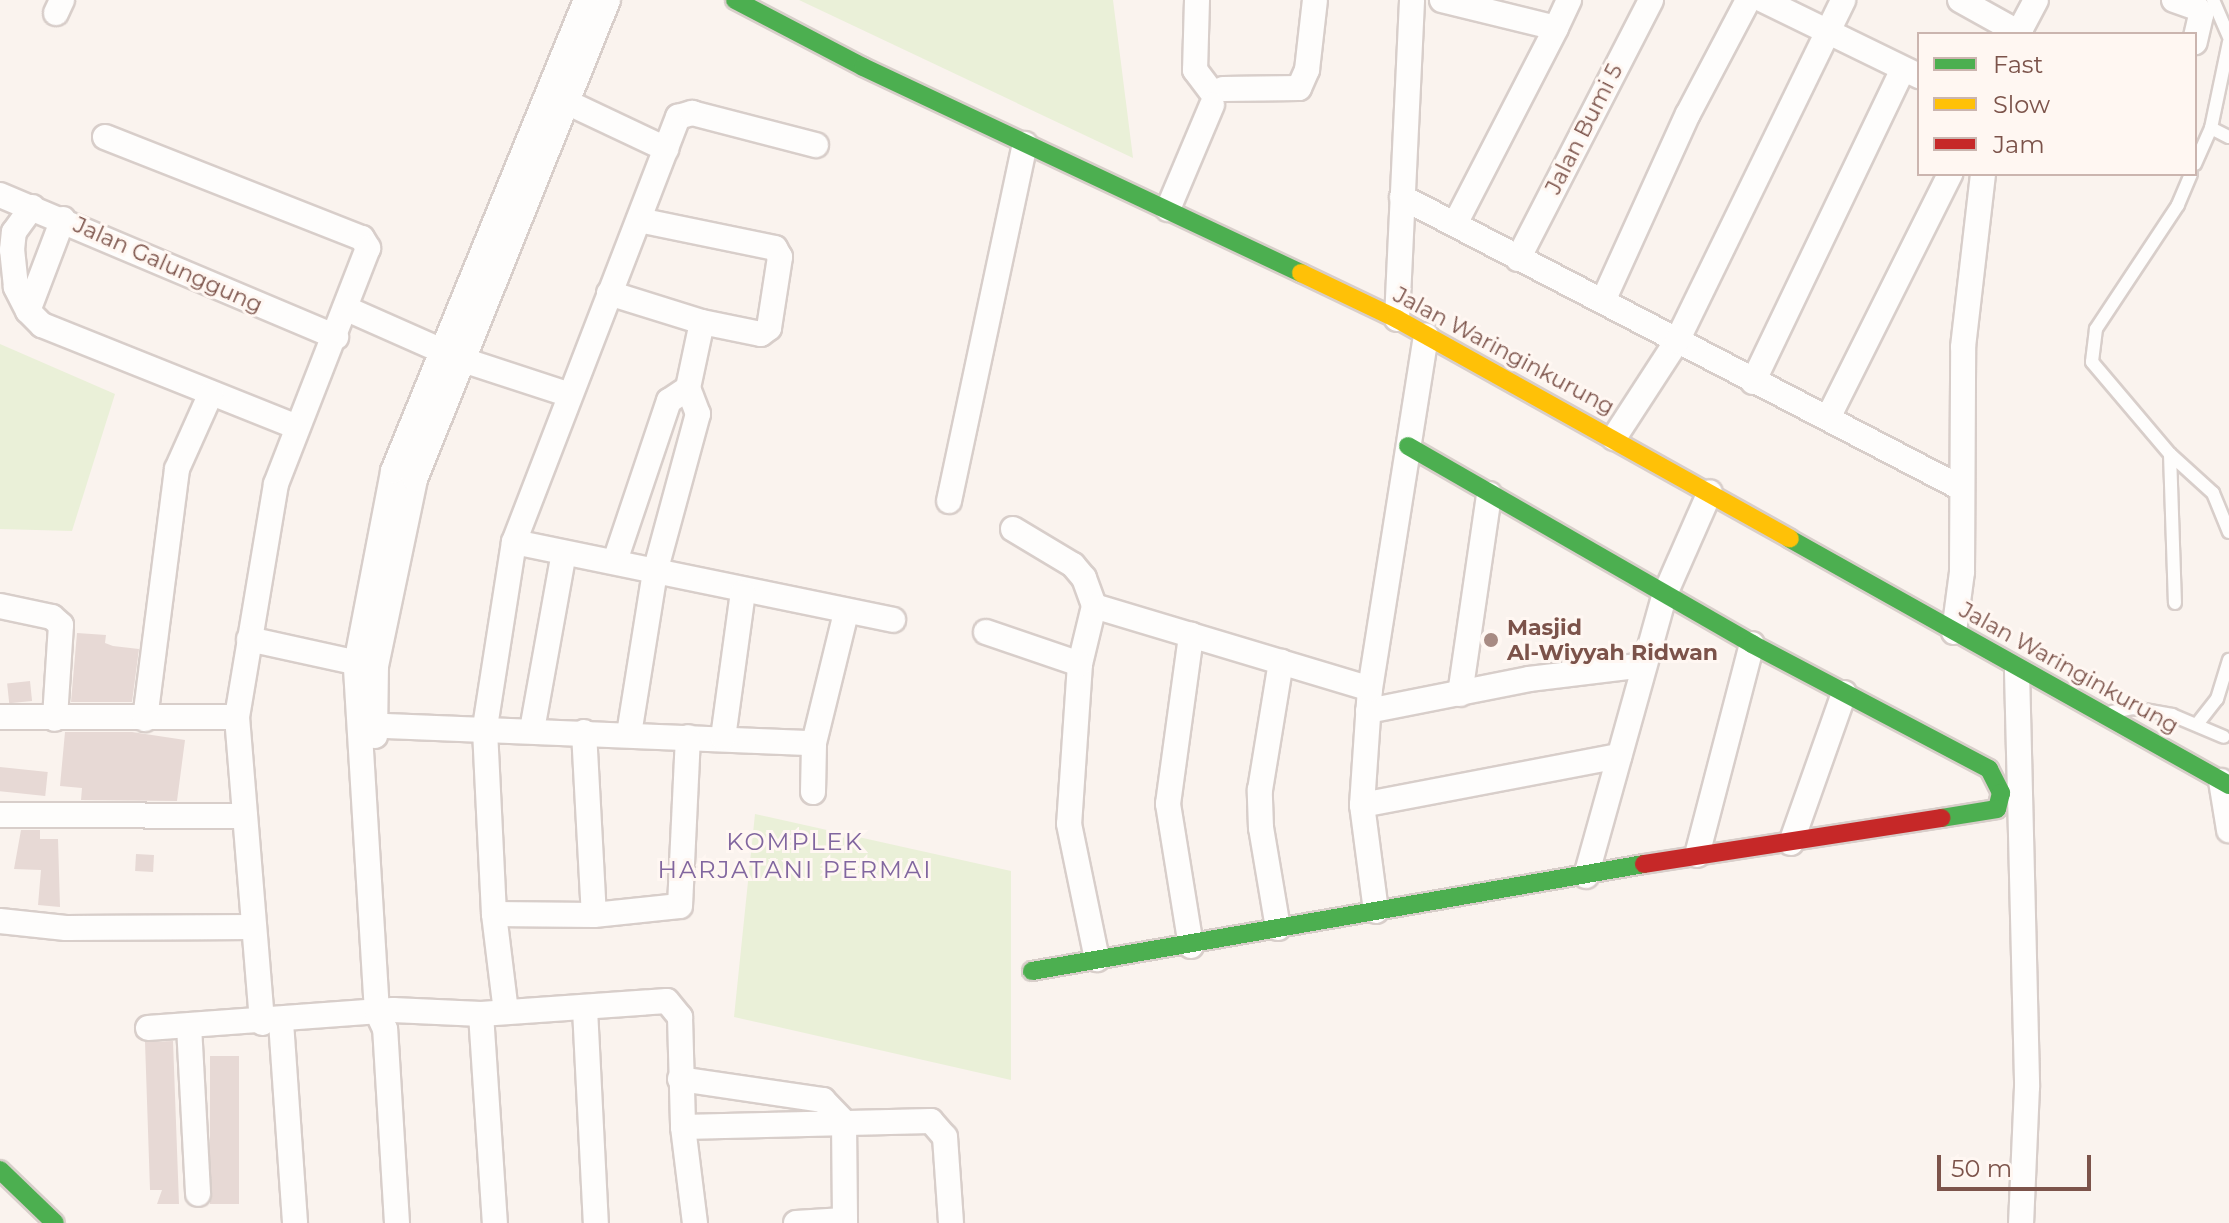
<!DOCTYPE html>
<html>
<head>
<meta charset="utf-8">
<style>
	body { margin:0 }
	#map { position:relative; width:2229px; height:1223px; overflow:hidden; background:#faf3ee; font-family:Montserrat,sans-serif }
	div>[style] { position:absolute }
	.green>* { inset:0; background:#eaf0d8 }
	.building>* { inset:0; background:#e7d9d5; transform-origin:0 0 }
	.roads { filter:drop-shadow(2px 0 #d8ceca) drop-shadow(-2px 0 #d8ceca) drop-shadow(0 2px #d8ceca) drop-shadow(0 -2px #d8ceca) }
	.lane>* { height:12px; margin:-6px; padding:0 6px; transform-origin:6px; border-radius:6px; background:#fefdfc }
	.street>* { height:24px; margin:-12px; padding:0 12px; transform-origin:12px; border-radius:12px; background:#fefdfc }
	.fast>* { height:18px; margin:-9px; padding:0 9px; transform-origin:9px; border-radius:9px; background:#4caf50 }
	.slow>* { height:18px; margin:-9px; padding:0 9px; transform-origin:9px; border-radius:9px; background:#ffc107 }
	.jam>* { height:18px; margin:-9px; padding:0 9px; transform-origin:9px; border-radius:9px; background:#c62828 }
	.dots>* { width:22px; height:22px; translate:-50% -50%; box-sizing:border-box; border:4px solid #fff7f2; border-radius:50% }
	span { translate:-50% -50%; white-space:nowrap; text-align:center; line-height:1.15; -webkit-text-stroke:6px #fff7f2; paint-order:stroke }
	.street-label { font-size:22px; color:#7c534a }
	.poi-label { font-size:22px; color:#7c534a; font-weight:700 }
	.left { translate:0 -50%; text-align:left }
	.neighbourhood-label { font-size:24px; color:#81669f; letter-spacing:2px }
	.legend { position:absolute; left:1917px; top:32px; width:280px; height:144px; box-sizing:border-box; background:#fff7f2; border:2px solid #cbb5af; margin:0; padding:10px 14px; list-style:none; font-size:24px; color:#7c534a }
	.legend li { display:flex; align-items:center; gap:16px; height:40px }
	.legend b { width:40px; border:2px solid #cbb5af }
	.scale { position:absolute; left:1937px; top:1155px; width:154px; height:36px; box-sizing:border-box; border:4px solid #7c534a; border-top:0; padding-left:10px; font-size:24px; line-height:28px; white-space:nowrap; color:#7c534a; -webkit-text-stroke:6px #fff7f2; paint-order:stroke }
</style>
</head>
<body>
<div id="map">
	<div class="green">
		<div style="clip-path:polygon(799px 0,1113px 0,1133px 158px)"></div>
		<div style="clip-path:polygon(0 344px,115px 394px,72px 531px,0 529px)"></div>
		<div style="clip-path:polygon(755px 814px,1011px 871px,1011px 1080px,734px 1017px)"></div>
	</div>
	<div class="building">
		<div style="clip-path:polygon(77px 633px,106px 635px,105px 643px,113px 646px,139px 649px,132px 702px,71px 702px)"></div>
		<div style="left:30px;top:681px;width:20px;height:23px;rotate:84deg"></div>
		<div style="clip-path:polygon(65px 732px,132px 732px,185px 740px,177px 801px,81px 800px,82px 788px,60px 786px)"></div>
		<div style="left:0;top:767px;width:48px;height:24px;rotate:6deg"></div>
		<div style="clip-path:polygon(21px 830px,40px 830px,40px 839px,58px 839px,60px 907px,38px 905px,41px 870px,14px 869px)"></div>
		<div style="left:136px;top:854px;width:18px;height:17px;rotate:3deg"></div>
		<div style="clip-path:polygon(173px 1041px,179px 1204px,157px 1204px,162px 1190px,150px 1190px,145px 1042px)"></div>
		<div style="left:210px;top:1056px;width:29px;height:148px"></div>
	</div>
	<div class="roads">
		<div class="lane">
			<div style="left:2213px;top:0;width:40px;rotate:66.6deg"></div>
			<div style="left:2211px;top:128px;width:20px;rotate:27deg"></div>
			<div style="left:2195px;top:164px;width:39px;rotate:-66deg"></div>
			<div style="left:2211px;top:128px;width:88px;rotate:-78.2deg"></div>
			<div style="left:2191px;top:174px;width:34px;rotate:113deg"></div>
			<div style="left:2178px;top:205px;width:149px;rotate:123.5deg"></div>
			<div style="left:2096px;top:329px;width:33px;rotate:97deg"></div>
			<div style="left:2092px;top:362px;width:121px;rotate:49.7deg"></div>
			<div style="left:2170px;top:454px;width:58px;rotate:42.2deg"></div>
			<div style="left:2213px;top:493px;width:42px;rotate:67.7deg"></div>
			<div style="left:2170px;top:454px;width:149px;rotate:88.1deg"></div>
			<div style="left:2112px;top:712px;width:21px;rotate:-11deg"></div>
			<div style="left:2133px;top:708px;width:40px;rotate:10deg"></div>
			<div style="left:2172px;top:715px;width:56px;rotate:22.9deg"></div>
			<div style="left:2198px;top:723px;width:31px;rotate:-52deg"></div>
			<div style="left:2217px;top:699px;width:41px;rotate:-72.9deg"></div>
		</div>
		<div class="street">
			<div style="left:1197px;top:0;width:70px;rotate:91.6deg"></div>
			<div style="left:1195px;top:70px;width:26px;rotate:53deg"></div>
			<div style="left:1442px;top:0;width:117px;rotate:13.8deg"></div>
			<div style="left:1556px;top:28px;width:31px;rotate:-65deg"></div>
			<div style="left:1763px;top:0;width:174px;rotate:26deg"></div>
			<div style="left:1960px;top:0;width:70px;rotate:29.1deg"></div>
			<div style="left:2174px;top:0;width:24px;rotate:19deg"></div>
			<div style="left:2197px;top:8px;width:8px;rotate:60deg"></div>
			<div style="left:2201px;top:15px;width:28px;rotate:103deg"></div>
			<div style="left:56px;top:13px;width:14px;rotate:-65deg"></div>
			<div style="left:2018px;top:34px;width:38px;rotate:-62deg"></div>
			<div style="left:1223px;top:89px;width:76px;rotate:-0.8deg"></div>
			<div style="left:1299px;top:88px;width:20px;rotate:-66deg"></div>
			<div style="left:1307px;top:70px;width:70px;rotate:-83.5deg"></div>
			<div style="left:556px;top:97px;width:122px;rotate:25.3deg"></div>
			<div style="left:105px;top:137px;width:276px;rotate:21.5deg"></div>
			<div style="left:362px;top:238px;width:12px;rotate:59deg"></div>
			<div style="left:368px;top:248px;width:253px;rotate:111.3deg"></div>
			<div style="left:276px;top:484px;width:236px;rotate:99.5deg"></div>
			<div style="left:237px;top:717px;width:307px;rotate:85.3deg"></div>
			<div style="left:0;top:195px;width:365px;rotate:22.9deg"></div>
			<div style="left:1402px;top:197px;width:628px;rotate:27.5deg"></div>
			<div style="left:1168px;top:209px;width:113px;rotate:-67.1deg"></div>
			<div style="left:63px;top:219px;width:98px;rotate:110.8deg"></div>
			<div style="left:28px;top:311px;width:20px;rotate:45deg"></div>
			<div style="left:42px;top:325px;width:271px;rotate:21.8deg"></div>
			<div style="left:1455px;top:224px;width:220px;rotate:-62.7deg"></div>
			<div style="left:1518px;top:259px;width:291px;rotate:-62.8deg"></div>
			<div style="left:609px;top:293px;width:97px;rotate:17.3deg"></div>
			<div style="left:702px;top:322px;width:60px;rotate:11.5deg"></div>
			<div style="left:761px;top:334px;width:10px;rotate:-37deg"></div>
			<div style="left:769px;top:328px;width:72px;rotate:-81.2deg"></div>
			<div style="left:780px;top:257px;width:10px;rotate:-119deg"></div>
			<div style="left:775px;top:248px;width:139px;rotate:-168.4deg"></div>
			<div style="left:1603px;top:301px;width:205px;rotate:-65.6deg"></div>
			<div style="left:1688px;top:114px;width:129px;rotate:-62.2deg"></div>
			<div style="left:345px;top:308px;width:126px;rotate:23.9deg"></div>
			<div style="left:460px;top:359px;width:113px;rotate:18.1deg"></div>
			<div style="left:28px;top:311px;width:27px;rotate:-117deg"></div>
			<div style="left:16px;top:287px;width:37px;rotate:-96deg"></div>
			<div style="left:12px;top:250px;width:18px;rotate:-84deg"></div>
			<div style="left:14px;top:232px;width:31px;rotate:-54deg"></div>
			<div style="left:1397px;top:319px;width:319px;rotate:-87.3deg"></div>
			<div style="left:1753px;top:382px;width:347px;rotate:-64.4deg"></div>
			<div style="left:1829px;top:416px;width:271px;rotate:-63.4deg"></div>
			<div style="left:1614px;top:438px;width:116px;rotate:-57deg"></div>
			<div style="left:1677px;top:341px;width:379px;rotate:-64deg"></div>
			<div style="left:949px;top:501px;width:365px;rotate:-78deg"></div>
			<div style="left:1013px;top:529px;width:70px;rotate:31deg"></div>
			<div style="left:1073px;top:565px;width:17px;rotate:50deg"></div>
			<div style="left:1084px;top:578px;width:30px;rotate:70deg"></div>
			<div style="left:1094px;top:606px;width:288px;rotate:16.7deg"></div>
			<div style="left:514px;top:542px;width:387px;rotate:11.6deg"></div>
			<div style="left:615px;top:561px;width:169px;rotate:-71.4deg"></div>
			<div style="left:669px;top:401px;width:23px;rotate:-34deg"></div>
			<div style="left:0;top:606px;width:53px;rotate:11.9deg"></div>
			<div style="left:52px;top:617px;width:12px;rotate:42deg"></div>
			<div style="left:61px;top:625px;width:94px;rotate:93.7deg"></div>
			<div style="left:1094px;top:606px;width:60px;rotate:103.6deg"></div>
			<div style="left:1080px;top:664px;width:160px;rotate:93.9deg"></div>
			<div style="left:1069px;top:824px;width:138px;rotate:78.3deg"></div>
			<div style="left:986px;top:632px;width:99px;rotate:18.8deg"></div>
			<div style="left:1954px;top:632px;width:61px;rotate:-82.4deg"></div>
			<div style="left:1962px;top:572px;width:225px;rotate:-89.7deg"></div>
			<div style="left:1963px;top:347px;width:174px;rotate:-83.4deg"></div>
			<div style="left:249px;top:639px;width:126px;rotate:12.4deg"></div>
			<div style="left:2017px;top:671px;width:416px;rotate:88.6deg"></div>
			<div style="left:2027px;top:1087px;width:136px;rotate:92.5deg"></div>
			<div style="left:1460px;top:694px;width:202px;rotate:-81.7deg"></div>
			<div style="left:1368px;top:711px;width:164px;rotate:-11.2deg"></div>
			<div style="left:1529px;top:679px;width:116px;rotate:-6.9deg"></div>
			<div style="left:0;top:717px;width:237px"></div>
			<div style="left:145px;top:719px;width:252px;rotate:-82.7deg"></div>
			<div style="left:177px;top:469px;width:83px;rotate:-65.9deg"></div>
			<div style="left:361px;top:725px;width:453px;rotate:2.3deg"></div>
			<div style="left:532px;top:730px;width:180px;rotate:-79.8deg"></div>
			<div style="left:584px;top:732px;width:183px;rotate:86.9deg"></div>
			<div style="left:629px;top:734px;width:164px;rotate:-80.9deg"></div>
			<div style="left:655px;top:572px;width:164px;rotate:-74.8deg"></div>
			<div style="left:698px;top:414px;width:28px;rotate:-111deg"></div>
			<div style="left:688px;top:388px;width:67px;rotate:-78deg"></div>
			<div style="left:375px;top:736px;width:70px;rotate:-89.2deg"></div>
			<div style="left:376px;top:666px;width:191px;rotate:-78.2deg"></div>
			<div style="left:415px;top:479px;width:516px;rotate:-68.05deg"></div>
			<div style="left:723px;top:738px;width:147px;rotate:-82.2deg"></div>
			<div style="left:2221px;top:781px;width:50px;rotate:80.7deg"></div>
			<div style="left:813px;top:792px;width:49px;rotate:-88.8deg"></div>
			<div style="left:814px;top:743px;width:134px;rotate:-76.2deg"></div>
			<div style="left:1362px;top:805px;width:262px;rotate:-10.8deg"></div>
			<div style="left:0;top:815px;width:245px;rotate:0.2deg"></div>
			<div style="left:1791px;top:843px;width:159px;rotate:-70.5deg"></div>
			<div style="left:1697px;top:855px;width:218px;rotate:-75.4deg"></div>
			<div style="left:1586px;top:876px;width:293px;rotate:-74.4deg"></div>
			<div style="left:1665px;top:594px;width:111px;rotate:-66.2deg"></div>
			<div style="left:1376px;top:911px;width:107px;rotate:-97.5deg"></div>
			<div style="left:1362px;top:805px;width:116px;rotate:-86.1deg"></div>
			<div style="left:1370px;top:689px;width:358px;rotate:-81deg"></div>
			<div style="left:494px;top:914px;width:100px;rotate:0.6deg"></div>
			<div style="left:594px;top:915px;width:86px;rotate:-6deg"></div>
			<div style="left:680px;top:906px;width:169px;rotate:-87.3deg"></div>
			<div style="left:0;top:921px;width:66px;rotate:6.1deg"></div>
			<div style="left:66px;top:928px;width:188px;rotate:-0.3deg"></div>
			<div style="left:1278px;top:928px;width:101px;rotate:-99.6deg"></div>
			<div style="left:1261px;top:828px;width:38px;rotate:-92deg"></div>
			<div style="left:1260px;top:790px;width:130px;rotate:-80.7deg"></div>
			<div style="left:1191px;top:946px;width:144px;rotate:-99.2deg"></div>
			<div style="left:1168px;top:804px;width:171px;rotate:-82.2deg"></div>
			<div style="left:585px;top:1009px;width:214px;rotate:87.1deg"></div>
			<div style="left:506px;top:1012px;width:99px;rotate:-97deg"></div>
			<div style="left:494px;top:914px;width:187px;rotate:-92.8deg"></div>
			<div style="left:485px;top:727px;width:187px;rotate:-81.1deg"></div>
			<div style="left:514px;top:542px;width:456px;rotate:-68.9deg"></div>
			<div style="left:678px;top:117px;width:15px;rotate:-16deg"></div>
			<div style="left:692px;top:113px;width:128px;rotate:14.5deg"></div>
			<div style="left:481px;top:1014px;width:209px;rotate:86.2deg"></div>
			<div style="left:281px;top:1022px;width:201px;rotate:86deg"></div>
			<div style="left:189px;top:1026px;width:168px;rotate:86.9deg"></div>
			<div style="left:148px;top:1028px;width:246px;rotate:-4.2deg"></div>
			<div style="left:393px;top:1010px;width:88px;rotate:2.6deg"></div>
			<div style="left:481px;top:1014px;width:186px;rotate:-4deg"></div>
			<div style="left:667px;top:1001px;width:21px;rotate:51deg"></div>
			<div style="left:680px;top:1017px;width:110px;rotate:88.4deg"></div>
			<div style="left:683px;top:1127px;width:97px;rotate:82.9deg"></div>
			<div style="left:680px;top:1079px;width:145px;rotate:8.4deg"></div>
			<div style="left:823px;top:1100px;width:30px;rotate:46deg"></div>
			<div style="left:844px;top:1122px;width:101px;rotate:89.4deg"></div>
			<div style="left:683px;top:1127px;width:248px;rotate:-1.4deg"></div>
			<div style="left:931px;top:1121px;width:21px;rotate:49deg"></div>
			<div style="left:945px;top:1137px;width:86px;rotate:86deg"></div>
			<div style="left:397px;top:1223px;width:194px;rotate:-93.5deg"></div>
			<div style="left:385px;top:1029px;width:19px;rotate:-115deg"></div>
			<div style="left:377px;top:1012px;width:349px;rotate:-93.5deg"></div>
			<div style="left:356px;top:664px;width:197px;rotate:-79.1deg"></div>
			<div style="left:393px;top:471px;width:509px;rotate:-67.72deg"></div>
			<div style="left:796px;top:1223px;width:48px;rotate:-3.6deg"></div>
		</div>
		<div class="fast">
			<div style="left:735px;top:0;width:144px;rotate:27.6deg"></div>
			<div style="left:863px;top:67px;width:484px;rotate:25.2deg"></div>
			<div style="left:1408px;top:446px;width:397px;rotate:29.9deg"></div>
			<div style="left:1752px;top:644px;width:268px;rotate:27.8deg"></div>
			<div style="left:1989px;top:769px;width:27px;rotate:63deg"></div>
			<div style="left:2001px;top:793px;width:16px;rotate:104deg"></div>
			<div style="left:1997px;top:809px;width:57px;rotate:170.9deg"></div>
			<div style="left:1790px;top:539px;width:503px;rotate:29.26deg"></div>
			<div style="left:1032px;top:971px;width:621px;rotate:-9.92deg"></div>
			<div style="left:0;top:1170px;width:76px;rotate:43.9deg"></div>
		</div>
		<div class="slow">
			<div style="left:1301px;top:273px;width:106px;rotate:25.6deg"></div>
			<div style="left:1397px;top:319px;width:450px;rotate:29.2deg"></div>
		</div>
		<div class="jam">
			<div style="left:1644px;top:864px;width:301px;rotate:-8.8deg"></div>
		</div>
	</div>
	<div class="dots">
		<div style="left:1491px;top:640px;background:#a88b83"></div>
	</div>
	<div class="street-label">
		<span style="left:1584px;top:129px;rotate:-63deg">Jalan Bumi 5</span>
		<span style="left:168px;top:265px;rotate:24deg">Jalan Galunggung</span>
		<span style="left:1504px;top:351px;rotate:28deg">Jalan Waringinkurung</span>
		<span style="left:2069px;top:668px;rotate:29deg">Jalan Waringinkurung</span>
	</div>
	<div class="poi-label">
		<span class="left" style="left:1507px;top:640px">Masjid<br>Al-Wiyyah Ridwan</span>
	</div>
	<div class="neighbourhood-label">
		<span style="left:795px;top:856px">KOMPLEK<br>HARJATANI PERMAI</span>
	</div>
	<ul class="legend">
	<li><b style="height:10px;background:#4caf50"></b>Fast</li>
	<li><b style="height:10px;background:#ffc107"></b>Slow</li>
	<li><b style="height:10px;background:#c62828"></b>Jam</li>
	</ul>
	<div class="scale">50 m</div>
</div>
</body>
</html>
